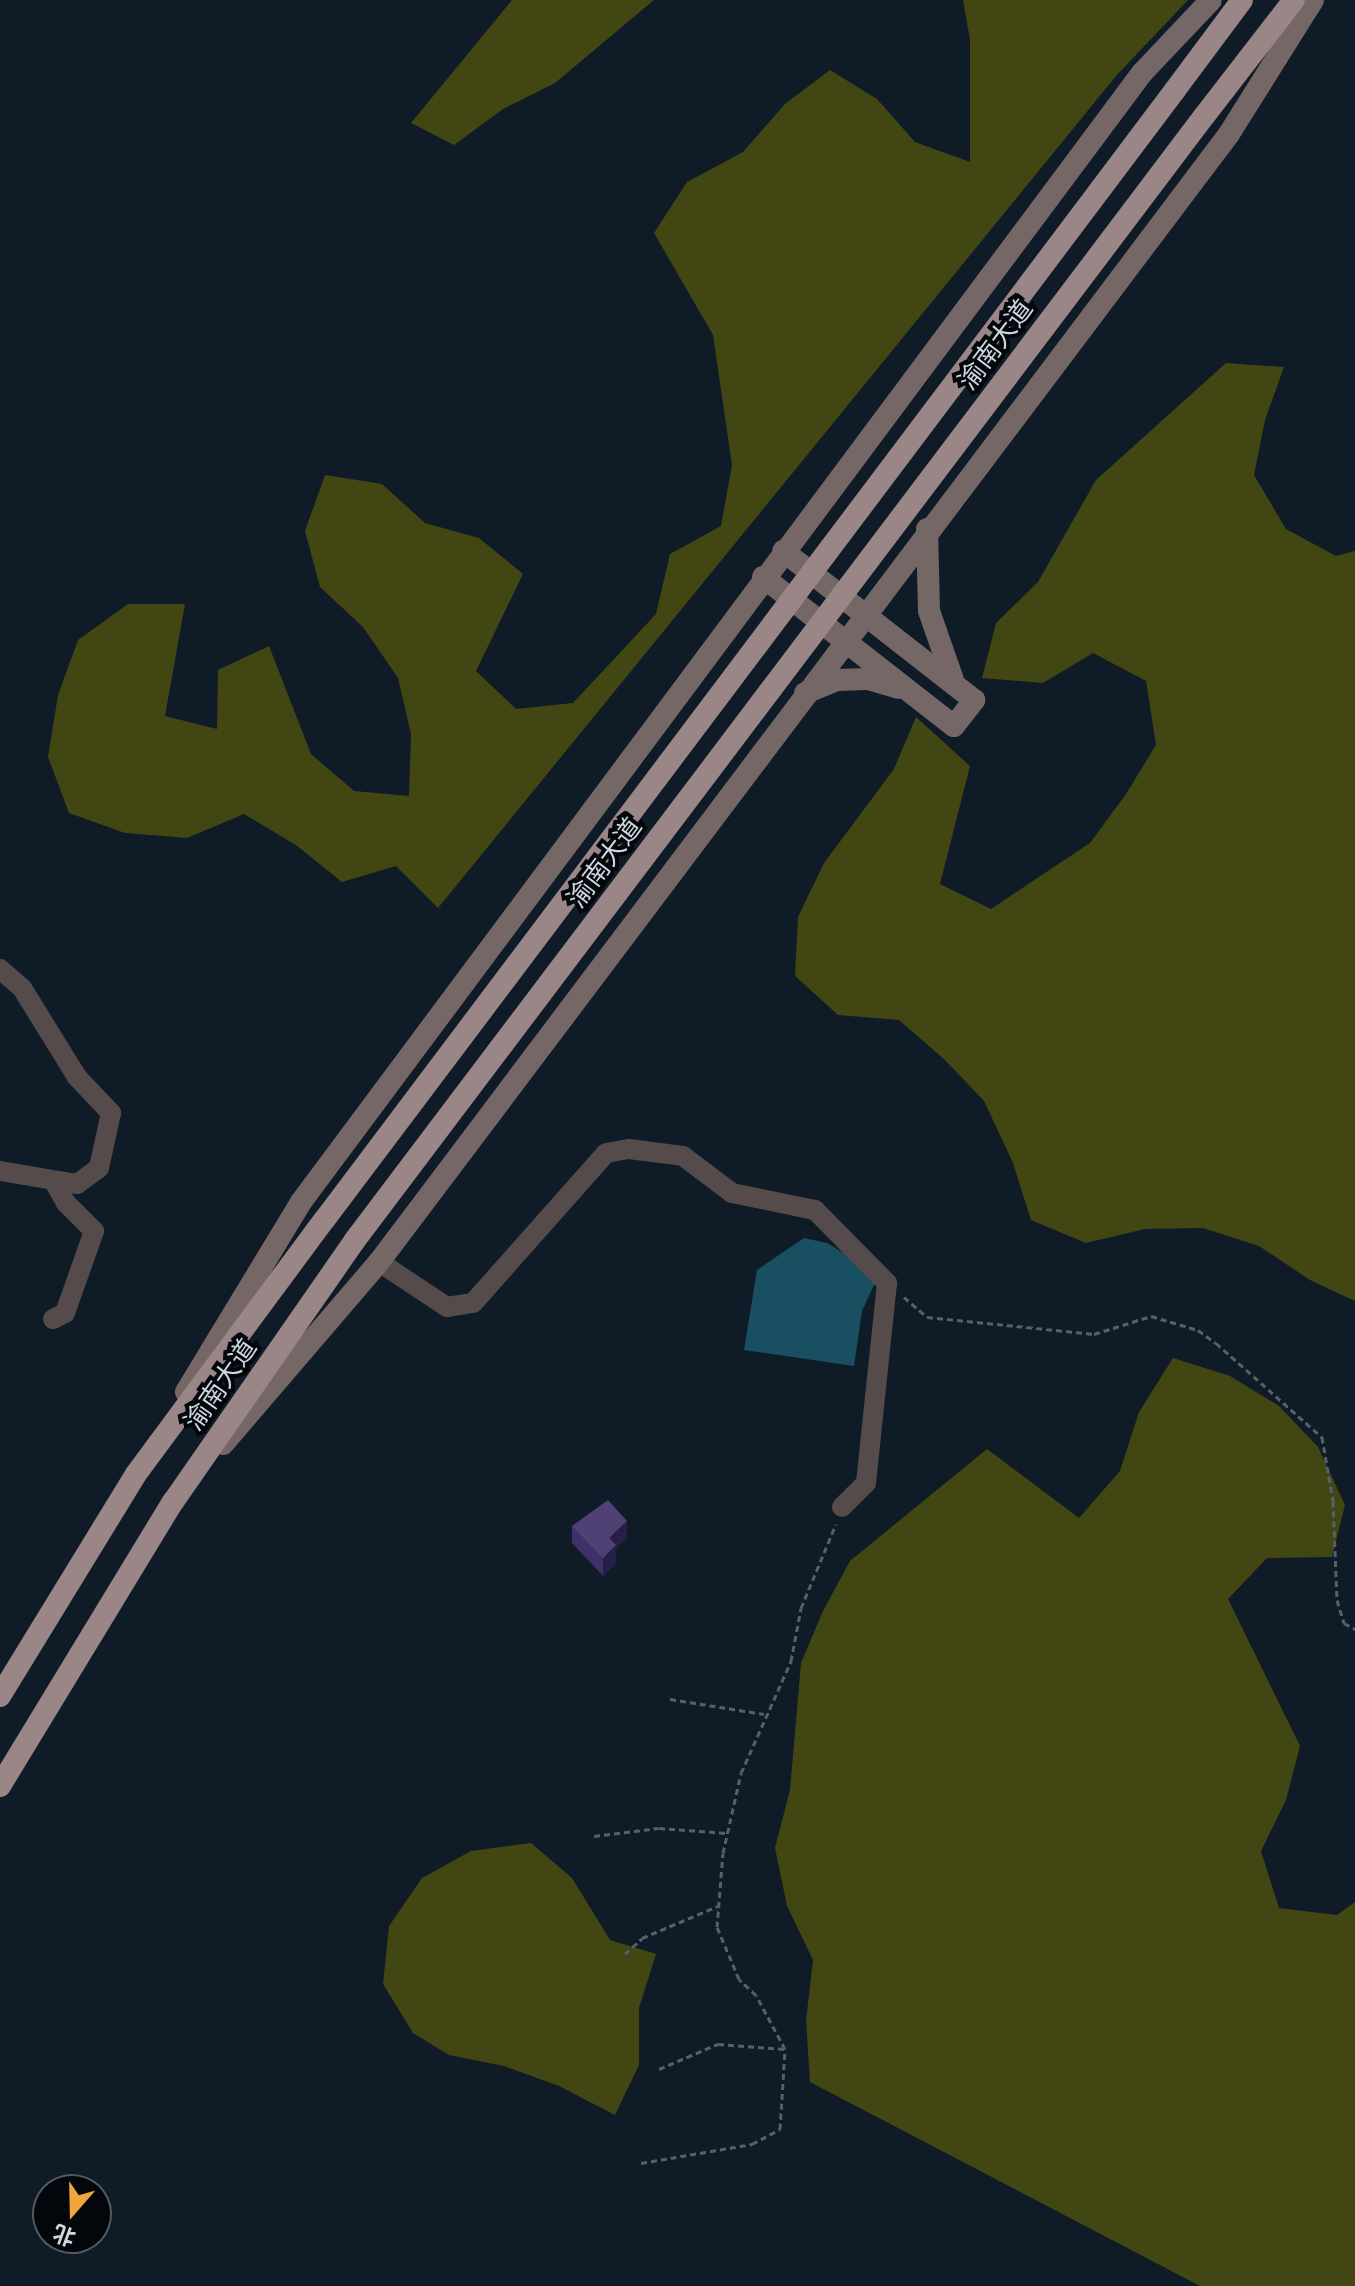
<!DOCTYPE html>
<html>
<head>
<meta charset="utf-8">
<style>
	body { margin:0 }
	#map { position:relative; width:1355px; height:2286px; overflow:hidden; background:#0f1c27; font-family:Rubik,"Noto Sans SC",sans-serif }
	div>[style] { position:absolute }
	.green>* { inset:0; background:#414612 }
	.water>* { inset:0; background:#195061 }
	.path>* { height:3px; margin-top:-1.5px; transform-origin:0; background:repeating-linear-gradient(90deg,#55606a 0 6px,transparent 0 10px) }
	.minor>* { height:20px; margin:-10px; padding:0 10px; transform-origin:10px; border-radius:10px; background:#554b4b }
	.secondary>* { height:22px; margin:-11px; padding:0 11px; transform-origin:11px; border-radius:11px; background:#766767 }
	.trunk>* { height:22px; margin:-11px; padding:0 11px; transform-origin:11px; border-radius:11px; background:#9a8686 }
	.trunk-bridge>* { height:22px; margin:-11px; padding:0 11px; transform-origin:11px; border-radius:11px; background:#9a8686 }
	.wall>* { inset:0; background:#412f68 }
	.shaded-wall>* { inset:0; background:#262049 }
	.building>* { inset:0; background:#504175 }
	span { translate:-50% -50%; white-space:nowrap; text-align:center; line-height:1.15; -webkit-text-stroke:8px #03060a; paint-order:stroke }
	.street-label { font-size:26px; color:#ced6de }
	.north { position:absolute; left:32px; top:2174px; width:80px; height:80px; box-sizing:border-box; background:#03060a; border:2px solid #54595f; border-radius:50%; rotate:200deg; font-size:22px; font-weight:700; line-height:32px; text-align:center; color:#ced6de }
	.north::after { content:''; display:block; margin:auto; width:28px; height:36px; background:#efa73d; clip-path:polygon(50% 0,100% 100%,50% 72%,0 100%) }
</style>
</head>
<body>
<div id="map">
	<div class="green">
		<div style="clip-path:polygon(512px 0,654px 0,555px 83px,503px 109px,454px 145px,411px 123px)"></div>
		<div style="clip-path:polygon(963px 0,1188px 0,1116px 76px,438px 908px,396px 866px,342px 882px,296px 845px,244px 814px,187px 838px,125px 833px,69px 813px,48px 757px,58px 695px,78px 640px,128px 604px,185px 604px,165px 716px,217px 729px,218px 670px,269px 646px,311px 754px,354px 791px,409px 796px,411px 734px,398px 678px,363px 627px,320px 587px,305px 531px,325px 475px,382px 484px,425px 523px,479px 538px,523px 574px,476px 671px,516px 709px,573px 703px,656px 614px,670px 554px,721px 526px,732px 465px,713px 335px,654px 233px,687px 182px,743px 152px,785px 104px,830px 70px,877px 99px,915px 142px,970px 162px,970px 40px)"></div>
		<div style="clip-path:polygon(1226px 363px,1284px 367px,1265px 420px,1254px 475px,1286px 529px,1336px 556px,1355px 551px,1355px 1301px,1310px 1280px,1259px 1246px,1203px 1228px,1145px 1229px,1086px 1243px,1031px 1220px,1013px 1163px,984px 1101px,945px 1060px,899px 1020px,838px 1015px,795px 976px,798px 917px,824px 863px,894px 769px,916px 717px,970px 766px,940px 884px,991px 909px,1090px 843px,1126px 794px,1156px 745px,1146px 681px,1093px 653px,1043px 683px,982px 678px,996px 623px,1038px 582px,1096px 480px)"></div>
		<div style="clip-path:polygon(1173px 1358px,1230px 1376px,1279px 1406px,1318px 1447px,1345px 1505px,1332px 1557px,1267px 1558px,1228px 1599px,1300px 1746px,1286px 1800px,1261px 1851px,1279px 1908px,1337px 1915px,1355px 1902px,1355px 2286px,1200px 2286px,810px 2082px,806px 2021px,813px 1960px,787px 1906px,775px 1848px,790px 1790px,801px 1663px,823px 1611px,850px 1561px,987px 1449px,1079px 1518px,1120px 1471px,1139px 1412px)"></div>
		<div style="clip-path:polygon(531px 1843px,572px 1878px,610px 1940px,656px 1954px,639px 2008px,639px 2065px,615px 2115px,559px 2086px,504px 2066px,449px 2055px,413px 2033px,383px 1984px,389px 1926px,422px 1878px,471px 1851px)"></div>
	</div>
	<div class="water">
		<div style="clip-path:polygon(804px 1238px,827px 1243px,870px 1269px,875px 1283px,862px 1311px,854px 1366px,744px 1350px,757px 1270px)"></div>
	</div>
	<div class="path">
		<div style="left:904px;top:1297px;width:30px;rotate:41deg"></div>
		<div style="left:927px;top:1317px;width:168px;rotate:5.8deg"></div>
		<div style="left:1094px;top:1334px;width:60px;rotate:-17.5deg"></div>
		<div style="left:1151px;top:1316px;width:49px;rotate:16.6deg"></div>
		<div style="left:1198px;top:1330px;width:22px;rotate:36deg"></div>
		<div style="left:1216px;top:1343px;width:142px;rotate:41.6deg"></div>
		<div style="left:1322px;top:1437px;width:65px;rotate:80.2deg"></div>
		<div style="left:1333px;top:1501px;width:99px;rotate:87.7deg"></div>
		<div style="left:1337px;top:1600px;width:24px;rotate:73deg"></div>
		<div style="left:1344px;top:1623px;width:13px;rotate:29deg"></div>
		<div style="left:670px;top:1699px;width:95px;rotate:9.1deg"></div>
		<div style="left:594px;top:1836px;width:65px;rotate:-7deg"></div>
		<div style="left:659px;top:1828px;width:68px;rotate:4.2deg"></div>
		<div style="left:625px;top:1954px;width:23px;rotate:-43deg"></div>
		<div style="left:642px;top:1938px;width:82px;rotate:-22.8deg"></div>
		<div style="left:659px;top:2069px;width:64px;rotate:-23deg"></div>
		<div style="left:718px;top:2044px;width:67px;rotate:4.3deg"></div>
		<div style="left:641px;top:2163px;width:113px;rotate:-9.7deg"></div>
		<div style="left:752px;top:2144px;width:32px;rotate:-28deg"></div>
		<div style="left:780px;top:2129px;width:80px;rotate:-86.4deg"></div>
		<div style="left:785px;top:2049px;width:61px;rotate:-118.2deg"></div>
		<div style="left:756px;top:1995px;width:23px;rotate:-137deg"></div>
		<div style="left:739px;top:1979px;width:56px;rotate:-112.9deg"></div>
		<div style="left:717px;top:1927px;width:74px;rotate:-85.4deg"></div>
		<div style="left:723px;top:1853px;width:82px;rotate:-77.3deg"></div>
		<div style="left:741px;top:1773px;width:123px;rotate:-65.9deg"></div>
		<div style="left:791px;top:1661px;width:54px;rotate:-79.3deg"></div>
		<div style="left:801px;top:1608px;width:91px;rotate:-67.4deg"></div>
	</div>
	<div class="minor">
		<div style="left:0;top:969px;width:29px;rotate:41deg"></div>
		<div style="left:22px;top:988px;width:105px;rotate:58.3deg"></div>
		<div style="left:77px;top:1077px;width:50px;rotate:46.6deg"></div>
		<div style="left:111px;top:1113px;width:56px;rotate:102.3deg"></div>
		<div style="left:99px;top:1168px;width:27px;rotate:144deg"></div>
		<div style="left:77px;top:1184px;width:78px;rotate:-170.4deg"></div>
		<div style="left:379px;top:1262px;width:82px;rotate:33.5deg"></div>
		<div style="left:447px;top:1307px;width:26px;rotate:-9deg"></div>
		<div style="left:473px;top:1303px;width:200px;rotate:-48.4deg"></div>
		<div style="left:606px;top:1153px;width:23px;rotate:-10deg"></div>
		<div style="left:629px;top:1149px;width:54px;rotate:7.4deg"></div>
		<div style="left:683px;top:1156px;width:61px;rotate:37.1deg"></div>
		<div style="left:732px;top:1193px;width:85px;rotate:11.6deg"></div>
		<div style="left:815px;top:1210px;width:103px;rotate:45.4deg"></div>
		<div style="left:887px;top:1283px;width:201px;rotate:96deg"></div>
		<div style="left:866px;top:1483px;width:34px;rotate:135deg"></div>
		<div style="left:53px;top:1319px;width:13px;rotate:-27deg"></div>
		<div style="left:65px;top:1313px;width:87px;rotate:-70.5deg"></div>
		<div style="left:94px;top:1231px;width:40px;rotate:-135deg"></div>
		<div style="left:66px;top:1203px;width:25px;rotate:-119deg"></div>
	</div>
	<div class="secondary">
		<div style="left:927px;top:529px;width:82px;rotate:88.6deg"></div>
		<div style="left:929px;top:611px;width:73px;rotate:70.8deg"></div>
		<div style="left:763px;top:577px;width:242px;rotate:38deg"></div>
		<div style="left:954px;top:726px;width:33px;rotate:-52deg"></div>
		<div style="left:974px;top:700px;width:242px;rotate:-142deg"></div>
		<div style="left:805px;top:693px;width:35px;rotate:-22deg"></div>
		<div style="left:837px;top:680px;width:31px;rotate:-2deg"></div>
		<div style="left:868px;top:679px;width:32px;rotate:16deg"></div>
		<div style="left:186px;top:1392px;width:222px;rotate:-58.8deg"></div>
		<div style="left:301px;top:1202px;width:1408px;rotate:-53.32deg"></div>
		<div style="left:1142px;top:73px;width:100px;rotate:-46.6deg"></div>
		<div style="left:223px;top:1444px;width:240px;rotate:-49.4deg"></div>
		<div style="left:379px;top:1262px;width:1412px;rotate:-53deg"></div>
		<div style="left:1229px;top:134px;width:158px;rotate:-57.9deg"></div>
	</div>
	<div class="trunk">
		<div style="left:1175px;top:90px;width:112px;rotate:-53.3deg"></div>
		<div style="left:1205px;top:115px;width:145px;rotate:-52.3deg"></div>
		<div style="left:0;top:1696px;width:260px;rotate:-58.5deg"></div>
		<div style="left:136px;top:1474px;width:317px;rotate:-53.5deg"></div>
		<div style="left:0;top:1786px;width:333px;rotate:-58.7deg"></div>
		<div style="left:173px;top:1502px;width:319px;rotate:-55.2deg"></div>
	</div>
	<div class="trunk-bridge">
		<div style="left:325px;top:1219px;width:1413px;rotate:-53.02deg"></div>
		<div style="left:355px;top:1240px;width:1410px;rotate:-52.93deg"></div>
	</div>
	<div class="wall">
		<div style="clip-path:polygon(572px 1526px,627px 1538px,616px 1548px,616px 1563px,603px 1576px,572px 1543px)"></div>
	</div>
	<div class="shaded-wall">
		<div style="clip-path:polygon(627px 1521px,627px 1538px,616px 1548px,616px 1563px,603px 1576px,603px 1558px,609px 1538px)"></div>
	</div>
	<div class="building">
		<div style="clip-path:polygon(608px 1500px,627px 1521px,609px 1538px,616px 1545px,603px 1558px,572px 1526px)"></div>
	</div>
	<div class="street-label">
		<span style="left:996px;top:345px;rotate:-53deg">渝南大道</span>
		<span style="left:605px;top:863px;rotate:-53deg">渝南大道</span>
		<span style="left:221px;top:1385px;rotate:-55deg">渝南大道</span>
	</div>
	<div class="north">北</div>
</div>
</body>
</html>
